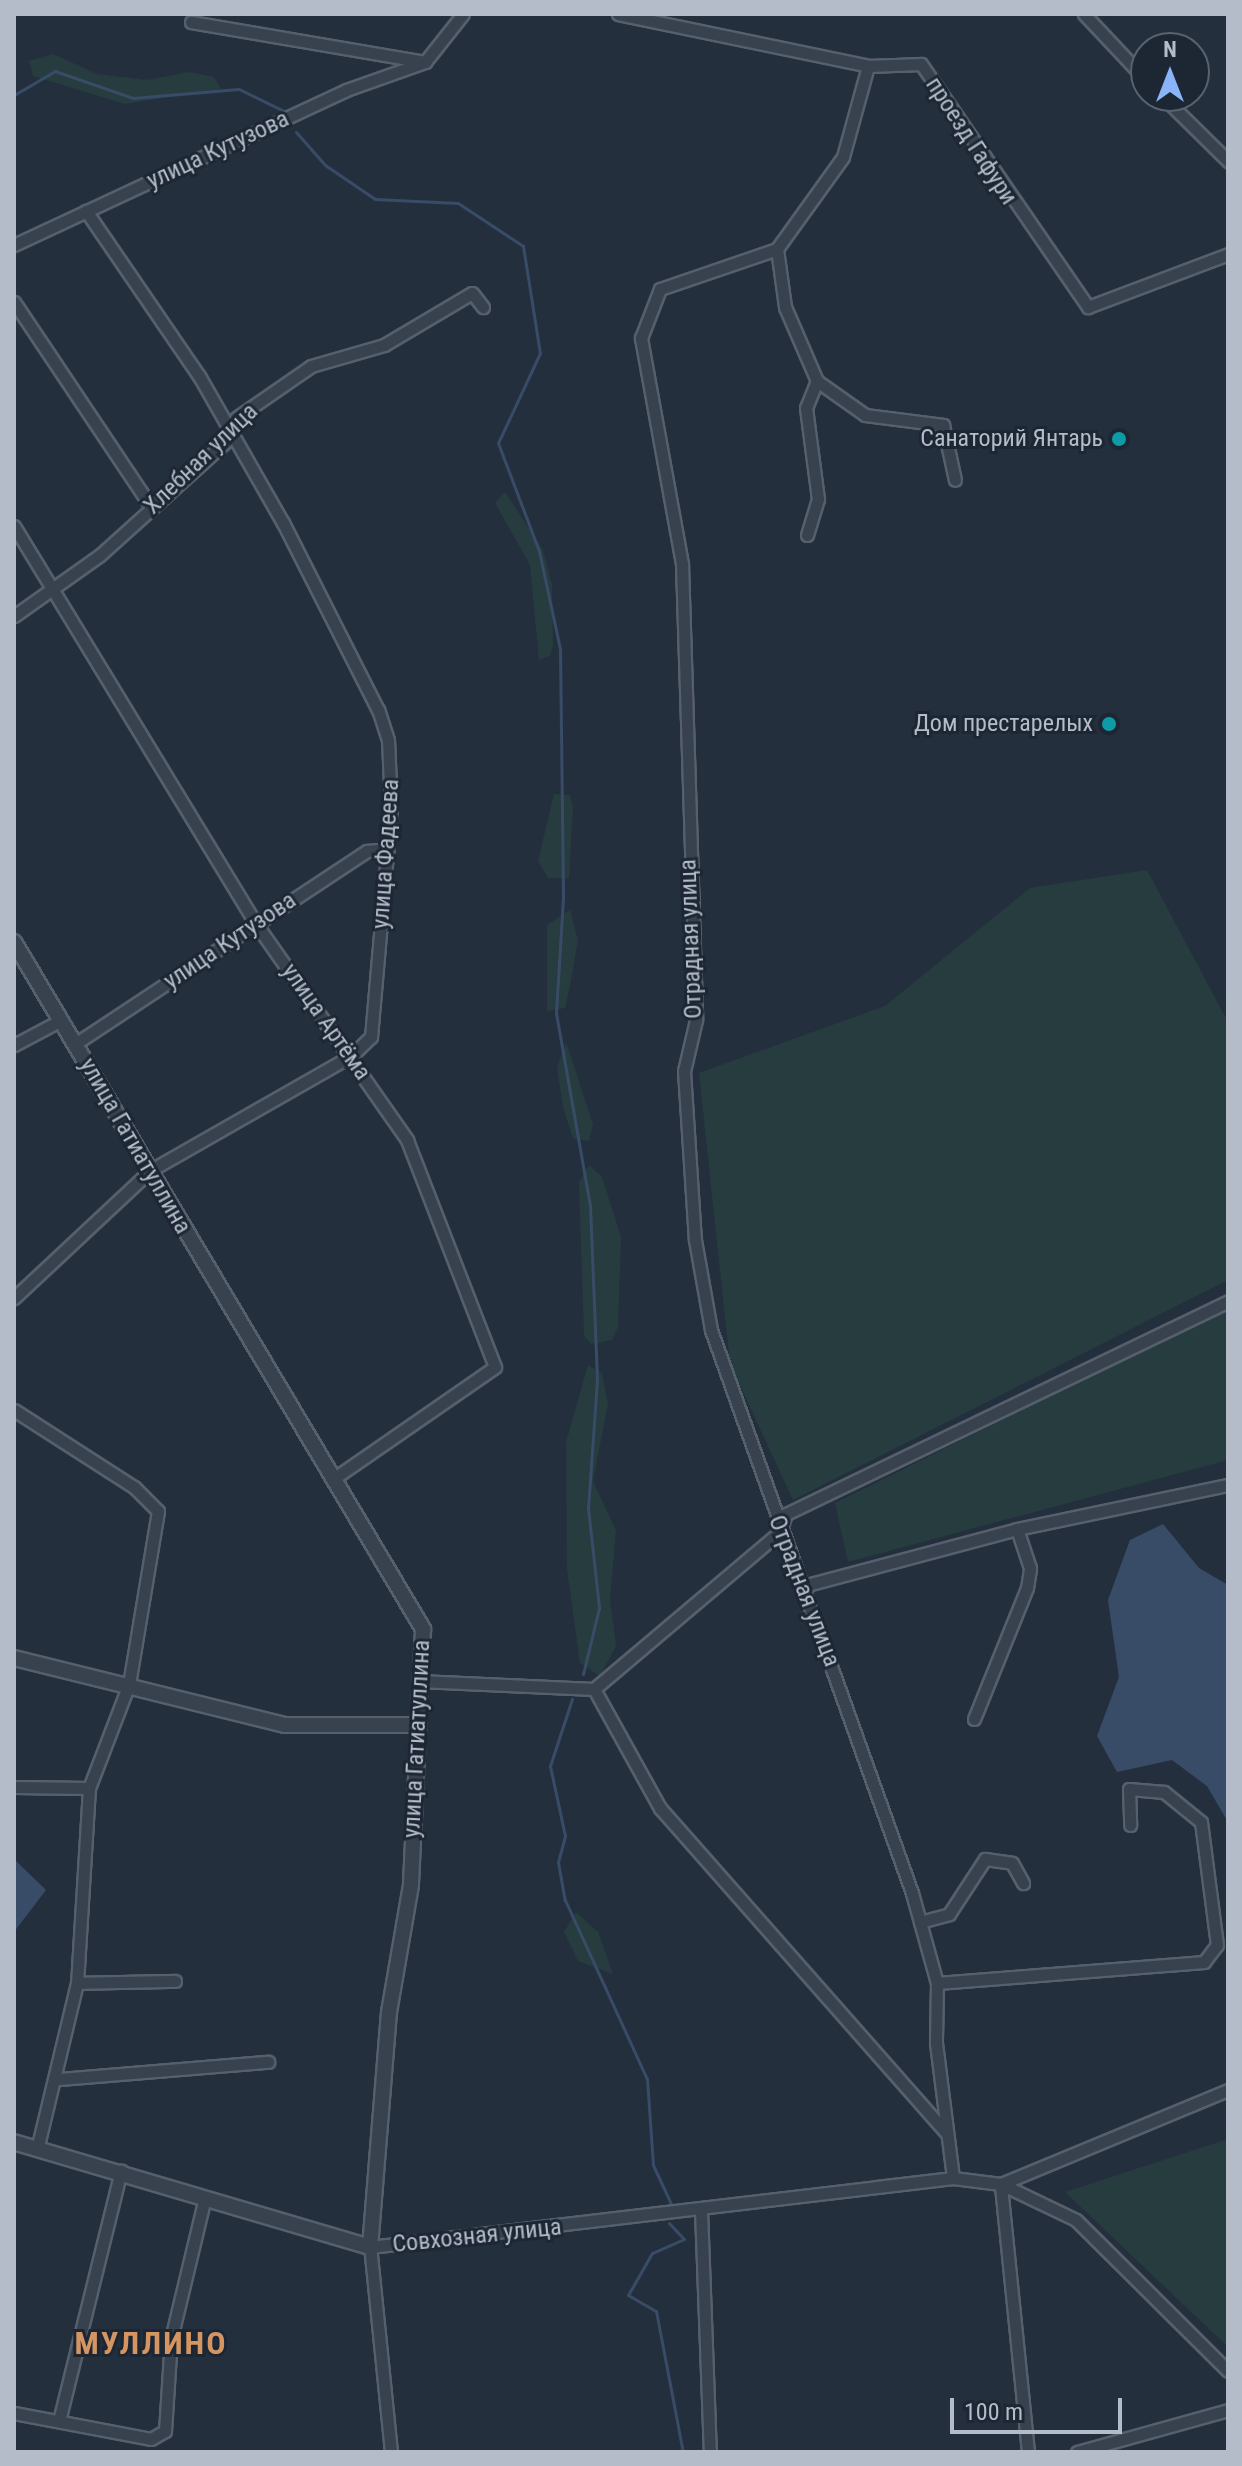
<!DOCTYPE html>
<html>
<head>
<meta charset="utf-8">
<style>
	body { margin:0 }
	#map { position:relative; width:1242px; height:2466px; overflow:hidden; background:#242f3e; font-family:"Roboto Condensed",sans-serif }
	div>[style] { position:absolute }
	.green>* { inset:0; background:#263c3f }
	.water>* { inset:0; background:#394c67 }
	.stream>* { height:3px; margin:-1.5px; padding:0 1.5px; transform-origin:1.5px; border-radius:1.5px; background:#394c67 }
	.roads { filter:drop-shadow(2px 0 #565f6c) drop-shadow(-2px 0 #565f6c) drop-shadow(0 2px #565f6c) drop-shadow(0 -2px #565f6c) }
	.minor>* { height:11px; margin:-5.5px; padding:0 5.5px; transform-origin:5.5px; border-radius:5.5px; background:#38414e }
	.tertiary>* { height:14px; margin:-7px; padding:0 7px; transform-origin:7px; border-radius:7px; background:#38414e }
	.dots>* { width:22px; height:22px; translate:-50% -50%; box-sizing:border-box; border:4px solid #1d2633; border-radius:50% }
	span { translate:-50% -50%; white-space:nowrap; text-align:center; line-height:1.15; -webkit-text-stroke:6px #1d2633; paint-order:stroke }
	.street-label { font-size:24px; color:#b4bcc9 }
	.poi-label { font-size:24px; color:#b4bcc9 }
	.right { translate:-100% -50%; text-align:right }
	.district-label { font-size:32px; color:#d59563; font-weight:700; letter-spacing:2px }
	.frame { position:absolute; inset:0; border:16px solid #b4bcc9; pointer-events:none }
	.north { position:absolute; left:1130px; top:32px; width:80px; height:80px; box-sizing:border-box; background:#1d2633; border:2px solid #59626f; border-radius:50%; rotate:0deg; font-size:22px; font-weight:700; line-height:32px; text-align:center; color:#b4bcc9 }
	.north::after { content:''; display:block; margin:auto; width:28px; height:36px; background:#8ab4f8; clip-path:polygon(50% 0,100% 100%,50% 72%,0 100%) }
	.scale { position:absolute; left:950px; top:2398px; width:172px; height:36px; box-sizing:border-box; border:4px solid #b4bcc9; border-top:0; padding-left:10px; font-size:24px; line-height:28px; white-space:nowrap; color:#b4bcc9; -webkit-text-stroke:6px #1d2633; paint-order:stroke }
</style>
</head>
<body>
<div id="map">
	<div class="green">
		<div style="clip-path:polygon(53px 54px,97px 74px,147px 80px,189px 72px,214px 77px,221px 89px,125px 104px,33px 76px,29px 61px)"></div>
		<div style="clip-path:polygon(505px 492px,543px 550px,552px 585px,553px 645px,550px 656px,539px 660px,530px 565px,495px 503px)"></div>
		<div style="clip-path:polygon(554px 794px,570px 795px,573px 807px,569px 878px,548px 878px,538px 861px)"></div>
		<div style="clip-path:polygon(1147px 870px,1228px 1022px,1228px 1280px,793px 1500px,730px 1364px,699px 1073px,885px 1006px,1030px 888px)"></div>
		<div style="clip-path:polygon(570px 910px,578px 940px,569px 991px,565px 1008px,547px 1011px,547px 925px)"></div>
		<div style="clip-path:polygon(566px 1042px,593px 1124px,589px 1141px,573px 1139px,563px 1107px,557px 1068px)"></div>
		<div style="clip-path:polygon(589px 1165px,602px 1177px,621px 1237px,618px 1327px,612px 1340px,591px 1344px,584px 1336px,579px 1182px)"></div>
		<div style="clip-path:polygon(1228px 1308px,1228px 1460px,848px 1562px,835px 1503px)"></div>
		<div style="clip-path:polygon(588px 1365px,602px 1373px,608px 1403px,593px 1481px,616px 1531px,610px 1599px,616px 1646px,600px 1676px,580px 1663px,567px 1569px,566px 1442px)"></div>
		<div style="clip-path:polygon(576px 1912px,598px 1932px,613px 1974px,578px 1961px,564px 1932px)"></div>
		<div style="clip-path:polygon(1228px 2139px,1228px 2347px,1065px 2192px)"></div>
	</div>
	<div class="water">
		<div style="clip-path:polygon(1163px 1524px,1199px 1568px,1228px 1585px,1228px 1822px,1207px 1786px,1172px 1760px,1117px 1772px,1097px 1736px,1119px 1677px,1108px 1600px,1130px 1540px)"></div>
		<div style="clip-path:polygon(14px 1859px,46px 1890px,14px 1932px)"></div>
	</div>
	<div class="stream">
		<div style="left:14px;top:95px;width:48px;rotate:-30.3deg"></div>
		<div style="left:55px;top:71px;width:83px;rotate:19.1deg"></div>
		<div style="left:133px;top:98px;width:106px;rotate:-4.9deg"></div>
		<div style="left:239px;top:89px;width:52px;rotate:26.1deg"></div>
		<div style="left:296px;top:132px;width:44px;rotate:48.7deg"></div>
		<div style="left:325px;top:165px;width:60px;rotate:34.2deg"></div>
		<div style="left:375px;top:199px;width:83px;rotate:2.8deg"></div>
		<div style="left:458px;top:203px;width:78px;rotate:33.5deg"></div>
		<div style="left:523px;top:246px;width:108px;rotate:81deg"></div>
		<div style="left:540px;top:353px;width:99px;rotate:115deg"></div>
		<div style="left:498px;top:443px;width:116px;rotate:69.2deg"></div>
		<div style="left:539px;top:551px;width:100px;rotate:77.9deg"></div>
		<div style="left:560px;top:649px;width:249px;rotate:89.3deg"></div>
		<div style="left:563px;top:898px;width:115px;rotate:93.5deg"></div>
		<div style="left:556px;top:1013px;width:195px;rotate:80deg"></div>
		<div style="left:590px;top:1205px;width:175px;rotate:87.7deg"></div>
		<div style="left:597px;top:1380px;width:128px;rotate:94deg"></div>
		<div style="left:588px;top:1508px;width:101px;rotate:83.7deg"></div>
		<div style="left:599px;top:1608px;width:68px;rotate:103.6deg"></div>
		<div style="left:572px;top:1699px;width:71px;rotate:108.2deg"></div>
		<div style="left:550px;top:1766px;width:72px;rotate:77.9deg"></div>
		<div style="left:565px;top:1836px;width:27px;rotate:105deg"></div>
		<div style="left:558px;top:1862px;width:39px;rotate:80deg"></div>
		<div style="left:565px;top:1900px;width:197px;rotate:65.4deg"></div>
		<div style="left:647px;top:2079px;width:86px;rotate:86deg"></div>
		<div style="left:653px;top:2165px;width:45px;rotate:65.1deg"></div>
		<div style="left:669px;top:2223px;width:22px;rotate:47deg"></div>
		<div style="left:684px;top:2239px;width:35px;rotate:156deg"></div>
		<div style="left:652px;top:2253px;width:48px;rotate:119.7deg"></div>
		<div style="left:628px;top:2295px;width:32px;rotate:30deg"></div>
		<div style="left:656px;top:2311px;width:144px;rotate:79.2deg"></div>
	</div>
	<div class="roads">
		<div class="minor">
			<div style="left:618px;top:14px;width:255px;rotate:11.7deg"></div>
			<div style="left:868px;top:66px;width:53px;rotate:-2.2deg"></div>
			<div style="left:921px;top:64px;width:295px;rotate:55.5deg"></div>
			<div style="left:1088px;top:307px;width:150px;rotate:-20.7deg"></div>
			<div style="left:1084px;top:14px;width:91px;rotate:46.8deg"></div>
			<div style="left:191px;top:22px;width:237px;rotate:9.7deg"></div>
			<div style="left:425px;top:62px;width:61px;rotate:-51.6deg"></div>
			<div style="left:868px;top:66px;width:94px;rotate:105.4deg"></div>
			<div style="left:843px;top:157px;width:113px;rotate:125.7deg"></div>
			<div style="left:777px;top:249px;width:124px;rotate:161.1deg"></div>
			<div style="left:660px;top:289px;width:53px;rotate:111.2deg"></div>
			<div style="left:641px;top:338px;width:230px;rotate:79.7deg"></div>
			<div style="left:682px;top:564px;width:456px;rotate:88.2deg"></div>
			<div style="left:696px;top:1020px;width:52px;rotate:103.2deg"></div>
			<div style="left:684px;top:1071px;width:169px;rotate:86.3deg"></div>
			<div style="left:695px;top:1240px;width:91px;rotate:79.9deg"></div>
			<div style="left:711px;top:1330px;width:598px;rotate:70.35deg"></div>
			<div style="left:912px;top:1893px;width:93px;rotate:74.5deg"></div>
			<div style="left:937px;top:1983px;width:60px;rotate:91deg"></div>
			<div style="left:936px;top:2043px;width:136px;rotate:82.8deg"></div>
			<div style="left:1162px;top:96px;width:93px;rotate:44.6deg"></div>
			<div style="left:14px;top:245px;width:366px;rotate:-25deg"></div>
			<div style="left:346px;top:90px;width:84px;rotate:-19.5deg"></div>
			<div style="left:777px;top:249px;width:59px;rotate:82.1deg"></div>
			<div style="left:785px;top:307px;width:81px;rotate:66.6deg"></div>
			<div style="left:817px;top:381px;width:59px;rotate:35.3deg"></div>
			<div style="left:865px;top:415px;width:79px;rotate:7.3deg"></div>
			<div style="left:943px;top:425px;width:56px;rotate:77.7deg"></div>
			<div style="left:14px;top:302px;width:247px;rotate:56.2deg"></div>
			<div style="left:14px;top:526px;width:466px;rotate:58.7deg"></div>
			<div style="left:256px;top:924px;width:264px;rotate:55deg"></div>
			<div style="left:407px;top:1140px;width:243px;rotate:68.8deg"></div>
			<div style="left:495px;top:1367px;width:198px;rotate:145.3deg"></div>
			<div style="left:807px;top:535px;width:38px;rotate:-73deg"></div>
			<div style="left:818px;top:499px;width:92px;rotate:-97.5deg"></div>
			<div style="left:806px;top:408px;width:29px;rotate:-68deg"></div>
			<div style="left:14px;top:616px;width:105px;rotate:-35.3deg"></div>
			<div style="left:100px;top:555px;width:178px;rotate:-42deg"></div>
			<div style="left:232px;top:436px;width:18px;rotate:-77deg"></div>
			<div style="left:236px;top:418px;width:91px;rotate:-34.7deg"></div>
			<div style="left:311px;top:366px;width:76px;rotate:-16deg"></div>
			<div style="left:384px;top:345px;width:102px;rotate:-30.6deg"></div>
			<div style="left:472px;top:293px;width:18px;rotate:52deg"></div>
			<div style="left:75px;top:1044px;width:350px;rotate:-33.5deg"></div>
			<div style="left:367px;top:851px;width:21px;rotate:-5deg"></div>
			<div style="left:14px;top:1045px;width:53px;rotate:-28deg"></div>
			<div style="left:14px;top:1298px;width:187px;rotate:-43.1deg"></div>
			<div style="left:151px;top:1170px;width:230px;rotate:-29.7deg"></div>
			<div style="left:351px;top:1056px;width:28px;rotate:-44deg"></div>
			<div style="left:371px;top:1037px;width:230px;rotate:-85deg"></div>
			<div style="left:391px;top:808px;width:68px;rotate:-92.5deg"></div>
			<div style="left:388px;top:740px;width:32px;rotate:-108deg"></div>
			<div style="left:378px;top:710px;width:210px;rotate:-116.9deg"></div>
			<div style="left:283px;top:523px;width:169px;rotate:-119.7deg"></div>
			<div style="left:199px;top:376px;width:200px;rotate:-124.4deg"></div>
			<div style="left:14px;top:1410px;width:143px;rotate:32.7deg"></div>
			<div style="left:134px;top:1487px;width:34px;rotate:45deg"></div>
			<div style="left:158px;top:1511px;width:175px;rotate:99.5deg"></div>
			<div style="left:129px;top:1684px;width:111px;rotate:111deg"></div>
			<div style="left:89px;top:1788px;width:195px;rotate:93.5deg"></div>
			<div style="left:77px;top:1983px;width:167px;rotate:103.5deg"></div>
			<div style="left:807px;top:1585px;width:217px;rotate:-14.9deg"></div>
			<div style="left:1017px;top:1529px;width:216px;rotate:-11.8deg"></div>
			<div style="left:419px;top:1681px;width:175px;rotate:2.6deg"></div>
			<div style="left:594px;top:1689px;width:243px;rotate:-40.2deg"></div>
			<div style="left:780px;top:1532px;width:19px;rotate:-72deg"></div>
			<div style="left:786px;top:1514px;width:491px;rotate:-25.7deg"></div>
			<div style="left:594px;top:1689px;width:136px;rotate:61deg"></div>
			<div style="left:660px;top:1808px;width:434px;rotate:48.6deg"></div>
			<div style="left:974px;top:1719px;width:141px;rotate:-68deg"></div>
			<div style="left:1027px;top:1588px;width:20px;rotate:-81deg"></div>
			<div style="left:1030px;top:1568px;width:41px;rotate:-108.4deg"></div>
			<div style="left:14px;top:1787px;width:75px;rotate:0.8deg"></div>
			<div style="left:920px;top:1922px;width:30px;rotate:-15deg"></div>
			<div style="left:949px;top:1914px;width:66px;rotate:-56.8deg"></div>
			<div style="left:985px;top:1859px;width:27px;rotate:8deg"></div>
			<div style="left:1012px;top:1863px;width:23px;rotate:61deg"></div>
			<div style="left:77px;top:1983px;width:98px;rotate:-1.2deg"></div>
			<div style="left:937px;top:1983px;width:268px;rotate:-4.5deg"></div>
			<div style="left:1204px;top:1962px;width:21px;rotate:-53deg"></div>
			<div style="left:1217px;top:1945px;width:124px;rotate:-97.4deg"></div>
			<div style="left:1201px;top:1822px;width:48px;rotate:-141deg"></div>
			<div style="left:1164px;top:1792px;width:35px;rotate:-175deg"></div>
			<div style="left:1129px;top:1789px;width:36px;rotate:88deg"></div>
			<div style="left:59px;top:2079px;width:210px;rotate:-4.7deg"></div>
			<div style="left:701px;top:2210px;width:242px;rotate:87.9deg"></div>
			<div style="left:14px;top:2413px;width:139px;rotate:10.7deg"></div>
			<div style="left:151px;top:2439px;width:16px;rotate:-30deg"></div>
			<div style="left:165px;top:2431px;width:92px;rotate:-86.3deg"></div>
			<div style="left:171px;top:2339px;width:146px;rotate:-76.5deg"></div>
			<div style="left:59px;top:2421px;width:258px;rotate:-76.1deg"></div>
			<div style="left:391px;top:2452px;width:206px;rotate:-95.8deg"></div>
			<div style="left:370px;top:2247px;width:587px;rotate:-6.75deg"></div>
			<div style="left:953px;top:2178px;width:48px;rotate:7.1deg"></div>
			<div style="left:1001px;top:2184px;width:83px;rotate:25.6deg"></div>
			<div style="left:1076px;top:2220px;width:214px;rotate:44.8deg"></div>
			<div style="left:1028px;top:2452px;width:269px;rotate:-95.8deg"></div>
			<div style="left:1001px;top:2184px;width:246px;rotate:-22.5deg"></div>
			<div style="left:1077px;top:2452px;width:157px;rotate:-15.5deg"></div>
		</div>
		<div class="tertiary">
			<div style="left:14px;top:942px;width:800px;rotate:59.23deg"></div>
			<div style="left:423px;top:1629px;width:256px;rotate:92.7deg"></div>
			<div style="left:411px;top:1885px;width:129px;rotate:99.8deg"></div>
			<div style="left:389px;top:2012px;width:236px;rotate:94.6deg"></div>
			<div style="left:370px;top:2247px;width:371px;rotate:-163.6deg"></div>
			<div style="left:14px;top:1658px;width:279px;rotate:13.9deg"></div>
			<div style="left:285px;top:1725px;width:130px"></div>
		</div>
	</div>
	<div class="dots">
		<div style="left:1119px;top:439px;background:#0f9aa8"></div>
		<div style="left:1109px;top:724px;background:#0f9aa8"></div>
	</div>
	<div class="street-label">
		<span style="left:971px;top:141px;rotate:57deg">проезд Гафури</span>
		<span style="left:218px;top:150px;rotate:-25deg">улица Кутузова</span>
		<span style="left:201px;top:459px;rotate:-44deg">Хлебная улица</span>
		<span style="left:386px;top:854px;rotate:-86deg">улица Фадеева</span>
		<span style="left:691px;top:939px;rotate:-92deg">Отрадная улица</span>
		<span style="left:230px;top:941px;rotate:-34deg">улица Кутузова</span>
		<span style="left:326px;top:1022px;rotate:55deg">улица Артёма</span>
		<span style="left:135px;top:1146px;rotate:60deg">улица Гатиатуллина</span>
		<span style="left:804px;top:1591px;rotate:69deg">Отрадная улица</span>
		<span style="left:417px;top:1739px;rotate:-87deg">улица Гатиатуллина</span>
		<span style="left:477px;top:2236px;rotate:-6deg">Совхозная улица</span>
	</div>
	<div class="poi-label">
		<span class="right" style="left:1103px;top:439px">Санаторий Янтарь</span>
		<span class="right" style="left:1093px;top:724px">Дом престарелых</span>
	</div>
	<div class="district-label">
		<span style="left:151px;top:2343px">МУЛЛИНО</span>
	</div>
	<div class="frame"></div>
	<div class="north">N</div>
	<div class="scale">100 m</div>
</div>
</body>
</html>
